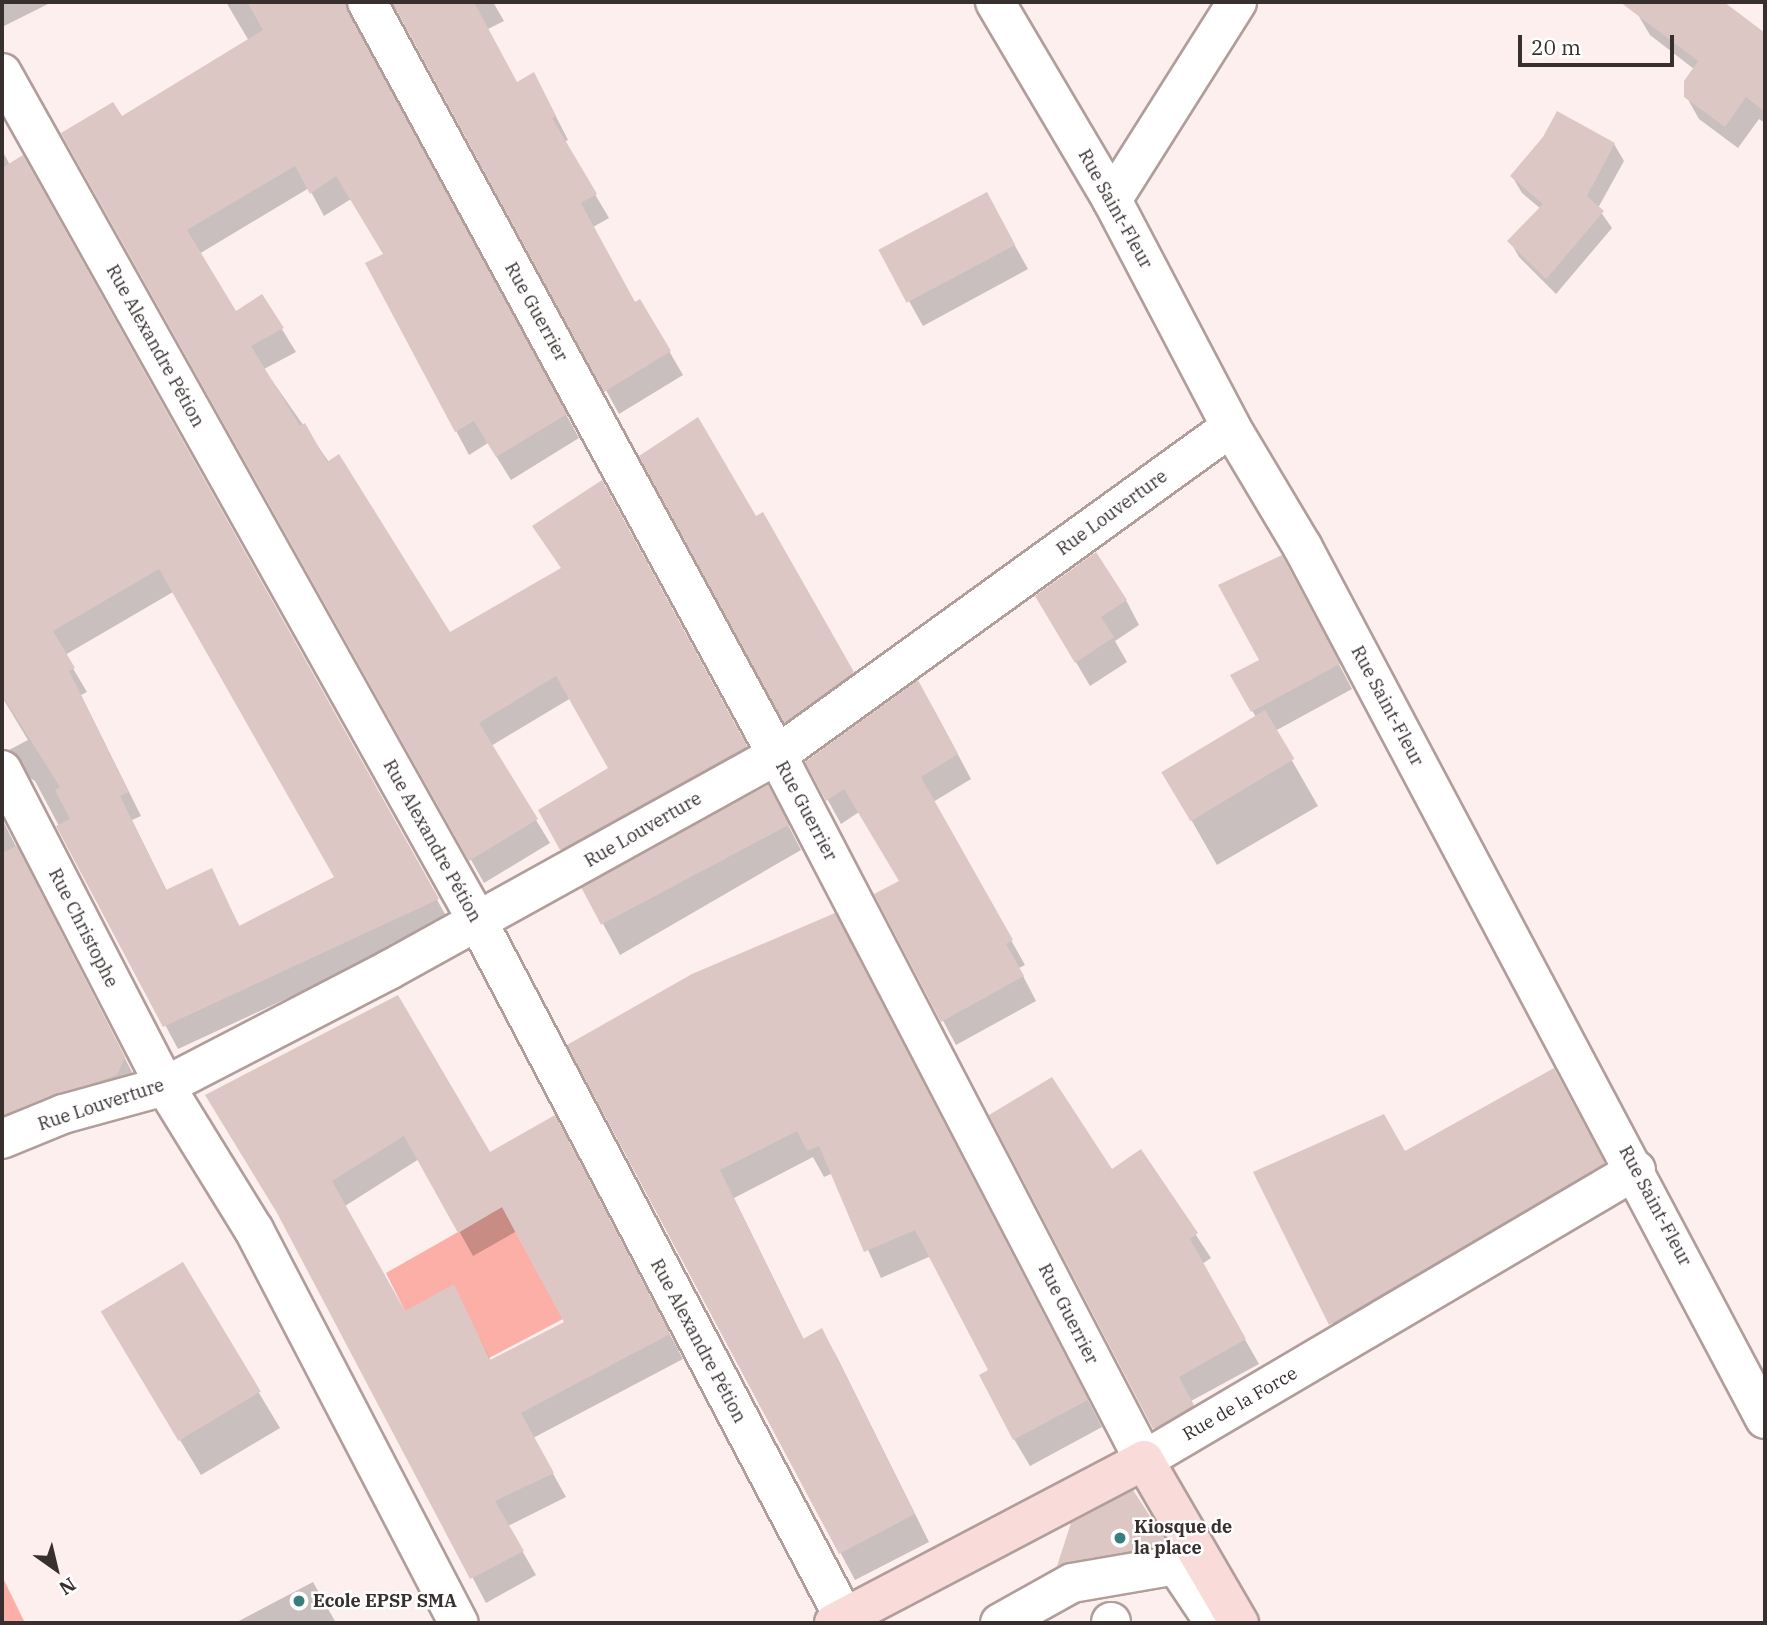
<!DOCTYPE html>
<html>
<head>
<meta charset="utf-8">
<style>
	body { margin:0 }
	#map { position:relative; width:1767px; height:1625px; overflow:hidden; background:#fcefee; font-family:"IBM Plex Serif",serif }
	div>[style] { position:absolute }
	.green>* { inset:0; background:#fbafa7 }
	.shadow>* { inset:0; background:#0003 }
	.building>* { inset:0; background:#dcc7c4; transform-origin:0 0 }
	.roads { filter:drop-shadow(2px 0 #b19d9a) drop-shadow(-2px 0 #b19d9a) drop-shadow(0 2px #b19d9a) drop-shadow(0 -2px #b19d9a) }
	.minor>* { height:38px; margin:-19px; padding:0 19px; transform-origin:19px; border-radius:19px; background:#fff }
	.tertiary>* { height:38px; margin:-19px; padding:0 19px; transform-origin:19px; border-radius:19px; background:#fff }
	.secondary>* { height:38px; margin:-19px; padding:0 19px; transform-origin:19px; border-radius:19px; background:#f9dcd9 }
	.dots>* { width:19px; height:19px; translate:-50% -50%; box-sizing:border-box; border:4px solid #fff; border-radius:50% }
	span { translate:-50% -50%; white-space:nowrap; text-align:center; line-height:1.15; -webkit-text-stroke:5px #fff; paint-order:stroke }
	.street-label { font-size:18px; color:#38302f }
	.poi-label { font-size:18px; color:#38302f; font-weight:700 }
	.left { translate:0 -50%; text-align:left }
	.frame { position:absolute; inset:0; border:4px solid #38302f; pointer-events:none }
	.north { position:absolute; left:21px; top:1534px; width:70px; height:70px; -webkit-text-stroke:5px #fff; paint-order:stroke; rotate:146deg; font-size:19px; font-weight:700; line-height:28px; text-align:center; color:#38302f }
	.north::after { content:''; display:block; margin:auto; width:24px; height:32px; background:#38302f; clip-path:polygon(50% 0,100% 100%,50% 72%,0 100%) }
	.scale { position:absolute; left:1518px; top:35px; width:156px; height:32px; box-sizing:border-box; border:4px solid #38302f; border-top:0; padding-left:9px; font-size:21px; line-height:24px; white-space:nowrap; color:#38302f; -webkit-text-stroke:5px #fff; paint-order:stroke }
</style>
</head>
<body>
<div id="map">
	<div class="green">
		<div style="clip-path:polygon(502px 1207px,563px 1319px,489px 1358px,405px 1311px,386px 1273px)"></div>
		<div style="clip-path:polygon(2px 1576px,25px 1623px,2px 1623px)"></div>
	</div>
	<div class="shadow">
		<div style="clip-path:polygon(2px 2px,52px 2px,2px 27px)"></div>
		<div style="clip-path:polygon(226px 2px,493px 2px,504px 21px,488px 29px,517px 84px,546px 97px,568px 140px,564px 142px,609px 218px,593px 227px,635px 304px,640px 301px,683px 375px,619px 414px,401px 14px,383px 3px,361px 14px,360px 38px,579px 438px,511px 480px,488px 443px,469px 455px,367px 264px,385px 255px,351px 199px,324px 216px,309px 188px,199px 254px,235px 313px,262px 297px,296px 352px,264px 369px,449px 634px,562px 569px,535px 526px,615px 505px,759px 770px,575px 872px,541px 811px,610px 768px,571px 698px,491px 746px,550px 843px,484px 883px,63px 134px,121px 119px,249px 41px)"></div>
		<div style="clip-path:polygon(1645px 2px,1721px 2px,1765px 35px,1765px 123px,1759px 119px,1738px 148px,1699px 119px,1686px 96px,1694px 69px,1650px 35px,1637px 13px)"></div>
		<div style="clip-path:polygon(1614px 144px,1624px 161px,1598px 208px,1612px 228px,1556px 294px,1519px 257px,1510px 241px,1541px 209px,1522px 193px,1512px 176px)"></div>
		<div style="clip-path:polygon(evenodd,2px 150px,10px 165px,36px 181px,450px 923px,178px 1049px,35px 781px,22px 773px,9px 750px,28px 740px,2px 697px,2px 405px,36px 384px,2px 321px,2px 150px,173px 592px,336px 878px,240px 927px,211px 871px,167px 891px,132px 820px,141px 816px,81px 695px,87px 692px,65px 655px,173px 592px)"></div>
		<div style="clip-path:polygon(1000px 219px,1028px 269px,923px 326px,881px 251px)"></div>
		<div style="clip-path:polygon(641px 456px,756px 519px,763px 515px,867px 697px,800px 746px)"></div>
		<div style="clip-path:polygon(1295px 581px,1352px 689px,1275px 731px,1318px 806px,1217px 865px,1164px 772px,1256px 717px,1232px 676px,1261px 660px)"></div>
		<div style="clip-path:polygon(1037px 596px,1126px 600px,1139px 625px,1115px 641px,1127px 662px,1090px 686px)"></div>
		<div style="clip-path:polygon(932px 706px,971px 779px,933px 802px,1025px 965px,1019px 968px,1036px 1001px,956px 1045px,876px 895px,901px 882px,859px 812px,841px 824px,807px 762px)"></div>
		<div style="clip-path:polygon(781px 811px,801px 850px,620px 955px,584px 889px)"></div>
		<div style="clip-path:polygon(2px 819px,133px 1074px,126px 1091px,2px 1135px)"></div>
		<div style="clip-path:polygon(849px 942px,1102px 1427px,1030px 1466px,1014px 1439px,990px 1371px,931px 1256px,881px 1278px,833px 1173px,824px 1177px,813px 1157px,734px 1198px,804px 1340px,822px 1331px,837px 1357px,929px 1542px,855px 1580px,570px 1046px)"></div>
		<div style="clip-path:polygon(evenodd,398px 997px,490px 1154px,568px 1141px,683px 1359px,533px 1438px,566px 1497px,508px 1526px,536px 1575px,486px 1603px,285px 1223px,398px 997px,419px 1159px,473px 1256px,517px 1231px,567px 1323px,491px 1361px,453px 1287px,405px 1313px,345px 1206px,419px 1159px)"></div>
		<div style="clip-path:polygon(1567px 1094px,1617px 1188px,1345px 1348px,1255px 1172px,1404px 1154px)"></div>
		<div style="clip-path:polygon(991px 1116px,1111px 1171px,1141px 1151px,1211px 1258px,1202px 1264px,1259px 1364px,1191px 1401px,1206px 1430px,1168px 1453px)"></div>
		<div style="clip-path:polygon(182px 1265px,280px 1428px,201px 1475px,124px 1347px)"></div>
		<div style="clip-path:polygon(1133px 1493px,1180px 1569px,1073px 1590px,1059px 1566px,1073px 1524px)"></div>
		<div style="clip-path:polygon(313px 1582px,336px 1623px,235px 1623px)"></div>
	</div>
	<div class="building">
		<div style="clip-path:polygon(247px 2px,345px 2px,567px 414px,496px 457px,474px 421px,455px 432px,365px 263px,383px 254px,336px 176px,310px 194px,295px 166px,187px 230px,236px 311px,262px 294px,284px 328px,251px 346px,300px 426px,305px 423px,327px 462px,339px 454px,450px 632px,561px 568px,532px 526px,602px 480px,747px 746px,560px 850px,538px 810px,608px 768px,556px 676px,479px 723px,538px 819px,469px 861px,61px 133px,113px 102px,122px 116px,263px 30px)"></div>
		<div style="clip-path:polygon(392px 2px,474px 2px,517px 82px,534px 72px,556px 116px,552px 118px,597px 194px,581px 203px,635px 302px,640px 299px,671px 351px,604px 392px)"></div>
		<div style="clip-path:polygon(1620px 2px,1724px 2px,1765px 33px,1765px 112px,1746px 97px,1725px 127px,1684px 97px,1684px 81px,1698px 61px)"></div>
		<div style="clip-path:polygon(1557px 111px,1615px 143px,1587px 196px,1604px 211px,1546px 279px,1507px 241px,1543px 204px,1510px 176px,1543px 137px)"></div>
		<div style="clip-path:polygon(evenodd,23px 155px,439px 899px,163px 1027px,56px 826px,70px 819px,55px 790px,60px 787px,2px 695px,2px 168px,23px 155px,159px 569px,334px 877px,239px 926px,212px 868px,166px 890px,120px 796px,129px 792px,69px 671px,75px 668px,53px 631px,159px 569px)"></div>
		<div style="left:987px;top:192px;width:60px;height:123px;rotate:62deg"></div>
		<div style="clip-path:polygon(698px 417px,756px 516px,763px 512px,854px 672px,784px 723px,639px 456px)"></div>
		<div style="clip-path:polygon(1096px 552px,1127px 600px,1101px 617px,1114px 637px,1075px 663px,1035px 596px)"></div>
		<div style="clip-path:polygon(1282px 555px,1340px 664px,1251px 712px,1230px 675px,1259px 660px,1218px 585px)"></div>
		<div style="clip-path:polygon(918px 680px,958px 754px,921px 777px,1013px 940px,1006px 944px,1024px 976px,941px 1022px,874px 894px,899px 881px,844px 789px,826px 801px,805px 762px)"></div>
		<div style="left:1265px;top:710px;width:57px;height:121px;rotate:59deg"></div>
		<div style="left:768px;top:785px;width:45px;height:213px;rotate:62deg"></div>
		<div style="clip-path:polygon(17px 846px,125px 1057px,117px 1075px,2px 1115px,2px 853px)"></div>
		<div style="clip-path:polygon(835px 913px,1088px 1400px,1013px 1440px,979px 1375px,988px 1370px,915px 1230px,864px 1252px,819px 1146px,807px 1151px,797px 1131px,720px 1170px,803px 1339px,822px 1328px,915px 1514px,839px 1554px,567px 1045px,692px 974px)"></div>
		<div style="clip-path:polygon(evenodd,398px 995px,490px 1152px,555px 1115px,670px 1334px,521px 1413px,554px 1473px,495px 1501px,524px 1551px,470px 1579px,277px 1213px,205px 1095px,398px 995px,404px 1136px,458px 1233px,502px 1207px,564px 1322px,490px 1360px,454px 1284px,405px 1311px,332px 1181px,404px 1136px)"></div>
		<div style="clip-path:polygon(1554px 1068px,1605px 1163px,1329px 1325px,1253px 1172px,1384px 1114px,1405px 1151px)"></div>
		<div style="clip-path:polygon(1052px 1077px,1112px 1169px,1141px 1149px,1198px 1233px,1190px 1239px,1246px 1339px,1179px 1377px,1194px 1405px,1153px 1429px,989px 1115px)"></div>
		<div style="left:183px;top:1262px;width:151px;height:96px;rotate:59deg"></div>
		<div style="clip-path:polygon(1133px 1490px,1168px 1544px,1057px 1566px,1071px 1523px)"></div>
	</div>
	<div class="roads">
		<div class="minor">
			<div style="left:995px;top:2px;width:230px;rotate:59.4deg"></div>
			<div style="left:1112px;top:200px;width:256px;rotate:62.3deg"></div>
			<div style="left:1231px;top:427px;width:139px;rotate:59.2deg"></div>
			<div style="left:1302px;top:546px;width:988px;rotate:62.06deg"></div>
			<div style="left:2px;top:73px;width:973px;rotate:60.72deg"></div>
			<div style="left:478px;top:922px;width:792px;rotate:62.24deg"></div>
			<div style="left:1112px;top:200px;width:234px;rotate:-57.7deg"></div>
			<div style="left:2px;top:770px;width:356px;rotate:62.7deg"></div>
			<div style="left:165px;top:1086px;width:169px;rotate:58.3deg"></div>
			<div style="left:254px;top:1230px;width:443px;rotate:62.5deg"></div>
			<div style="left:2px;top:1139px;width:66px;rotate:-22.3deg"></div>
			<div style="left:63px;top:1114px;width:106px;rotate:-15.4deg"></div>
			<div style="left:165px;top:1086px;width:252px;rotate:-27.4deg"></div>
			<div style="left:389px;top:970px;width:444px;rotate:-29deg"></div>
			<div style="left:777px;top:755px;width:560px;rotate:-35.85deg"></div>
			<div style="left:1144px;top:1460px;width:571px;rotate:-30.52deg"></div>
			<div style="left:1111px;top:1622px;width:1px;rotate:90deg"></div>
			<div style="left:1000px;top:1623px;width:82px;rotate:-29.1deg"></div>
			<div style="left:1072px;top:1583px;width:106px;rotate:-9.8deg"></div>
			<div style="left:1176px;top:1565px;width:70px;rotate:56.1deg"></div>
		</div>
		<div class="tertiary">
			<div style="left:367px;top:2px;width:857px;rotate:61.43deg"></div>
			<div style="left:777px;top:755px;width:795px;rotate:62.5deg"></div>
		</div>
		<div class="secondary">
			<div style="left:834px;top:1623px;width:350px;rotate:-27.7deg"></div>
			<div style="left:1144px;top:1460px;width:189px;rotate:59.8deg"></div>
		</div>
	</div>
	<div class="dots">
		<div style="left:1120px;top:1538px;background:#367f7c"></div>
		<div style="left:299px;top:1601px;background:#367f7c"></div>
	</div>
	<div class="street-label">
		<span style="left:1115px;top:209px;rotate:61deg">Rue Saint-Fleur</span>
		<span style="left:536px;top:312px;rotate:61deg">Rue Guerrier</span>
		<span style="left:155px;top:346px;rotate:61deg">Rue Alexandre Pétion</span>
		<span style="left:1112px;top:513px;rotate:-36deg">Rue Louverture</span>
		<span style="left:1387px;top:706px;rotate:62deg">Rue Saint-Fleur</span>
		<span style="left:806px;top:811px;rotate:62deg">Rue Guerrier</span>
		<span style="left:643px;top:830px;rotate:-30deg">Rue Louverture</span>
		<span style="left:432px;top:841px;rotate:61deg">Rue Alexandre Pétion</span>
		<span style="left:83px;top:928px;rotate:63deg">Rue Christophe</span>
		<span style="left:101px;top:1105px;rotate:-18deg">Rue Louverture</span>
		<span style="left:1655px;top:1206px;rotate:62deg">Rue Saint-Fleur</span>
		<span style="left:1068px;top:1314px;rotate:63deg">Rue Guerrier</span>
		<span style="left:698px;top:1341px;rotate:62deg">Rue Alexandre Pétion</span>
		<span style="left:1240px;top:1404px;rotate:-30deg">Rue de la Force</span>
	</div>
	<div class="poi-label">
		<span class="left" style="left:1134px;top:1538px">Kiosque de<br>la place</span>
		<span class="left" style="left:313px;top:1601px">Ecole EPSP SMA</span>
	</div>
	<div class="frame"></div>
	<div class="north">N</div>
	<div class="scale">20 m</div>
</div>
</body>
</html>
